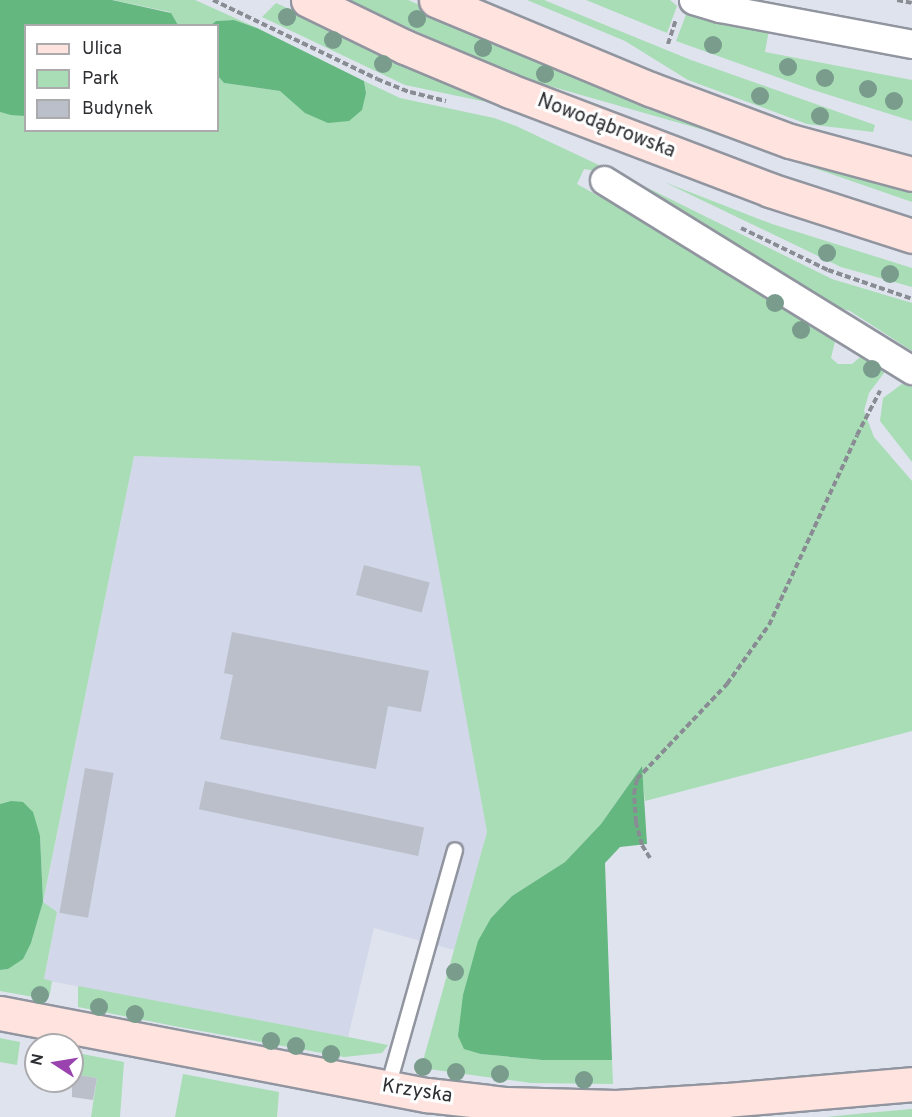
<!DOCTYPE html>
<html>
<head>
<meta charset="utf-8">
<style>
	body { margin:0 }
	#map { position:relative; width:912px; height:1117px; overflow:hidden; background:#dfe3ee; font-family:Overpass,sans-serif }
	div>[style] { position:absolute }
	.built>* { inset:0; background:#d2d7e9 }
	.green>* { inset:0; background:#a8ddb6 }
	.forest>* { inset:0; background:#63b77f }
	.building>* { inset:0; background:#bbbfc9; transform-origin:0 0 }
	.path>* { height:4px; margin-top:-2px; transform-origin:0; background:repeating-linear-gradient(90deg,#8a8c94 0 6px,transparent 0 9px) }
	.roads { filter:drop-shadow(2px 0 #91959f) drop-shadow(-2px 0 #91959f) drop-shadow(0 2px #91959f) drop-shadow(0 -2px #91959f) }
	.lane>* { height:14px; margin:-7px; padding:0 7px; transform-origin:7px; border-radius:7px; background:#fff }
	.street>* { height:27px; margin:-13.5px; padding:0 13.5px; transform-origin:13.5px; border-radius:13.5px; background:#fff }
	.secondary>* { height:33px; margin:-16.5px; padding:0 16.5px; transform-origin:16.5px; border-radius:16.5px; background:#ffe3df }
	.trees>* { width:18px; height:18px; margin:-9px; border-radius:50%; background:#799c8c }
	span { translate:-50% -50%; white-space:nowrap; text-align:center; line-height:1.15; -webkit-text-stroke:6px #fff; paint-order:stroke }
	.street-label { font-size:20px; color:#2d2e32 }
	.legend { position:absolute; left:24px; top:24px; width:195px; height:108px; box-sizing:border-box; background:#fff; border:2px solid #ababad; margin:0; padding:8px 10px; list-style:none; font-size:18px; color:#2d2e32 }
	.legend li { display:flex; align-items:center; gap:12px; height:30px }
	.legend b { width:30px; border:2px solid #ababad }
	.north { position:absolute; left:24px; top:1033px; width:60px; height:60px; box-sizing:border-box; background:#fff; border:2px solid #ababad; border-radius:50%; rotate:282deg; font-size:16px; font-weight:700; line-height:24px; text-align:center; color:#2d2e32 }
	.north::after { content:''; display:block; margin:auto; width:21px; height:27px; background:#9a43af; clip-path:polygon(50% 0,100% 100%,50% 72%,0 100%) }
</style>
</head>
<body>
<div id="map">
	<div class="built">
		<div style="clip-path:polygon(134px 456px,421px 466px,487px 832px,454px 950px,374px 928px,348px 1037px,44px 980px,57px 912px,43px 903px)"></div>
	</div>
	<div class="green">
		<div style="clip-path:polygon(113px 0,195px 0,257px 28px,234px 20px,216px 21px,211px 25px,178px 25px,170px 12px)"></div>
		<div style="clip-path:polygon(346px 0,408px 0,456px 21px,912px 190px,912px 202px,704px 130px,525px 79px)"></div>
		<div style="clip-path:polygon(527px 0,544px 0,691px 60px,875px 125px,873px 132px,807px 124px,688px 80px,625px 41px)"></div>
		<div style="clip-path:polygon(586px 0,670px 0,677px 6px,667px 33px)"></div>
		<div style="clip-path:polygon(276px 3px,501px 105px,405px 85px,262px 17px)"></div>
		<div style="clip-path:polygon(687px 12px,711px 20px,769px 30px,765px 52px,912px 80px,912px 121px,810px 89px,676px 41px)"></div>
		<div style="clip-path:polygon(218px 76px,224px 83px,280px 91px,291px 99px,366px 93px,364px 81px,400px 98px,494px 118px,516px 126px,652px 190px,832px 279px,912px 303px,912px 351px,850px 311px,837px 307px,780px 276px,597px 171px,584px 169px,577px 184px,600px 197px,605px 189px,836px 337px,831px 358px,838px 364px,852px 364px,859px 358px,871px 354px,886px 365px,884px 373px,869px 393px,864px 411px,874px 437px,912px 481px,912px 731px,645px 801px,641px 767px,601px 824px,565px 862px,512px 896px,491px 918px,481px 1054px,542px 1060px,612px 1060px,613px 1084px,531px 1083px,421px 1068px,487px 832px,420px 466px,134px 456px,43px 902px,57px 912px,44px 979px,52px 981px,50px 994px,45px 999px,0 991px,0 970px,8px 969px,31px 943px,43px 902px,40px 836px,11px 801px,0 804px,0 112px,25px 116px,26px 130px,218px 130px)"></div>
		<div style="clip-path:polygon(664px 182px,772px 224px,912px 268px,912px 287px,841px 267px)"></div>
		<div style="clip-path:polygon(902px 384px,912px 387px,912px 462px,880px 421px,883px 398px)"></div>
		<div style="clip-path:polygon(78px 986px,348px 1037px,388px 1045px,382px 1053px,344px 1057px,179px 1027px,78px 1007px)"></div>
		<div style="clip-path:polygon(0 1038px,20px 1042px,17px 1065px,0 1062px)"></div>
		<div style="clip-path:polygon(72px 1052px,124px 1062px,120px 1117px,91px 1117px,97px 1078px,72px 1074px)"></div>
		<div style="clip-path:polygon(183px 1074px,279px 1092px,277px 1117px,175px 1117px)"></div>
		<div style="clip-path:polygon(912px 1109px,912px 1117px,826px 1117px,866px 1113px)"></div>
	</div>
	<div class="forest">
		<div style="clip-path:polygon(0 0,112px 0,171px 13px,178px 25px,26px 26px,25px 116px,11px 115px,0 112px)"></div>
		<div style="clip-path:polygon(234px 20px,257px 28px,364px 81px,366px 93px,362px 110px,349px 121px,328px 123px,305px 113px,280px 91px,224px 83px,218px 76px,218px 26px,211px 25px,216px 21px)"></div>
		<div style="clip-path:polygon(642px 766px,647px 844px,620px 847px,605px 863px,612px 1060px,542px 1060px,481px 1054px,464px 1049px,458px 1036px,463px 995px,478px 941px,491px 918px,512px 896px,565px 862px,601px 824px)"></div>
		<div style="clip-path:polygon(11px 801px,23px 802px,33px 812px,40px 836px,43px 902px,31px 943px,23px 959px,8px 969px,0 970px,0 804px)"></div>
	</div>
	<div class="building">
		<div style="left:364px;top:565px;width:68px;height:31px;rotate:15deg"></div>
		<div style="clip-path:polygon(232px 632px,429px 671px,421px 712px,388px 706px,376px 769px,220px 739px,233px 675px,224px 673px)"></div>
		<div style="left:85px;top:768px;width:29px;height:147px;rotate:10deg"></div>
		<div style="left:205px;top:781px;width:224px;height:29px;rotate:12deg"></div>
		<div style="clip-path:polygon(72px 1074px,97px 1078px,93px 1100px,72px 1097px)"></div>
	</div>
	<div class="path">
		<div style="left:213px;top:0;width:182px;rotate:25.7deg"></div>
		<div style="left:377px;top:79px;width:35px;rotate:22deg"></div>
		<div style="left:410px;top:92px;width:37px;rotate:14deg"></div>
		<div style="left:897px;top:0;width:15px;rotate:11deg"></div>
		<div style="left:668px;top:44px;width:25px;rotate:-72deg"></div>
		<div style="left:741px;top:228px;width:97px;rotate:25.8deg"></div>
		<div style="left:828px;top:270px;width:89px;rotate:19deg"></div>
		<div style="left:650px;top:858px;width:15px;rotate:-122deg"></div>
		<div style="left:642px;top:845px;width:24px;rotate:-105deg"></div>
		<div style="left:636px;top:822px;width:28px;rotate:-94deg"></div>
		<div style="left:634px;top:794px;width:15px;rotate:-79deg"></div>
		<div style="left:637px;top:779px;width:131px;rotate:-46.5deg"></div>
		<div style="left:727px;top:684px;width:72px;rotate:-54.6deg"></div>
		<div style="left:769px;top:625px;width:209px;rotate:-65.1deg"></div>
		<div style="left:857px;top:435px;width:50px;rotate:-62.4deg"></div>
	</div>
	<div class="roads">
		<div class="lane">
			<div style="left:388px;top:1087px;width:246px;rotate:-74.2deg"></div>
		</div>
		<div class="street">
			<div style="left:693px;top:0;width:28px;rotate:17deg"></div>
			<div style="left:720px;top:8px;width:195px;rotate:10.6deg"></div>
			<div style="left:604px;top:180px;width:362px;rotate:31.7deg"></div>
		</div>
		<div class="secondary">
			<div style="left:308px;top:0;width:108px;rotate:25.9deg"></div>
			<div style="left:405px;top:47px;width:114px;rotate:22.7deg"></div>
			<div style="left:510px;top:91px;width:278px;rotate:20.8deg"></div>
			<div style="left:770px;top:190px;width:149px;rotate:17.9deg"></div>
			<div style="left:436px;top:0;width:232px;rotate:22.6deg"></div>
			<div style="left:650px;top:89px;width:149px;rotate:20.4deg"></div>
			<div style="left:790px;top:141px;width:126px;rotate:15.1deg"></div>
			<div style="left:0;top:1013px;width:435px;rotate:10.9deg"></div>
			<div style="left:427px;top:1095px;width:80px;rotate:6.5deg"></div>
			<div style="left:506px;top:1104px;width:110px;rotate:1.6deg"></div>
			<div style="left:616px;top:1107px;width:111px;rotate:-3.6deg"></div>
			<div style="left:727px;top:1100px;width:186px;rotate:-4.9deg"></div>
		</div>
	</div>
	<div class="trees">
		<div style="left:287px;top:17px"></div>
		<div style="left:417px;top:19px"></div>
		<div style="left:333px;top:40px"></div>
		<div style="left:713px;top:45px"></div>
		<div style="left:483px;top:48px"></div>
		<div style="left:383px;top:64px"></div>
		<div style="left:788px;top:67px"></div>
		<div style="left:545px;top:74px"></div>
		<div style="left:825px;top:78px"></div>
		<div style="left:868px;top:89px"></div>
		<div style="left:760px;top:96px"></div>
		<div style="left:894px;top:101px"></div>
		<div style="left:820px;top:116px"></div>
		<div style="left:827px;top:253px"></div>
		<div style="left:890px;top:274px"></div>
		<div style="left:775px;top:303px"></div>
		<div style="left:801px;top:330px"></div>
		<div style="left:872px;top:369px"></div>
		<div style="left:455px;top:972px"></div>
		<div style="left:40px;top:995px"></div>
		<div style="left:99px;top:1007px"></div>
		<div style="left:135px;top:1014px"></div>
		<div style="left:271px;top:1041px"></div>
		<div style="left:296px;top:1046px"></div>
		<div style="left:331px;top:1054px"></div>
		<div style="left:423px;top:1067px"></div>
		<div style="left:456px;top:1072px"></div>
		<div style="left:500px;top:1074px"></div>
		<div style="left:584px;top:1080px"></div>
	</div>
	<div class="street-label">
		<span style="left:606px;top:127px;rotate:21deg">Nowodąbrowska</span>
		<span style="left:417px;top:1092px;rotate:9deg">Krzyska</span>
	</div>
	<ul class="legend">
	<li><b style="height:8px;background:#ffe3df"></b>Ulica</li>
	<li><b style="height:16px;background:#a8ddb6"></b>Park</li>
	<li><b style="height:16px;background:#bbbfc9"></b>Budynek</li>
	</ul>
	<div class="north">N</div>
</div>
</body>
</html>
